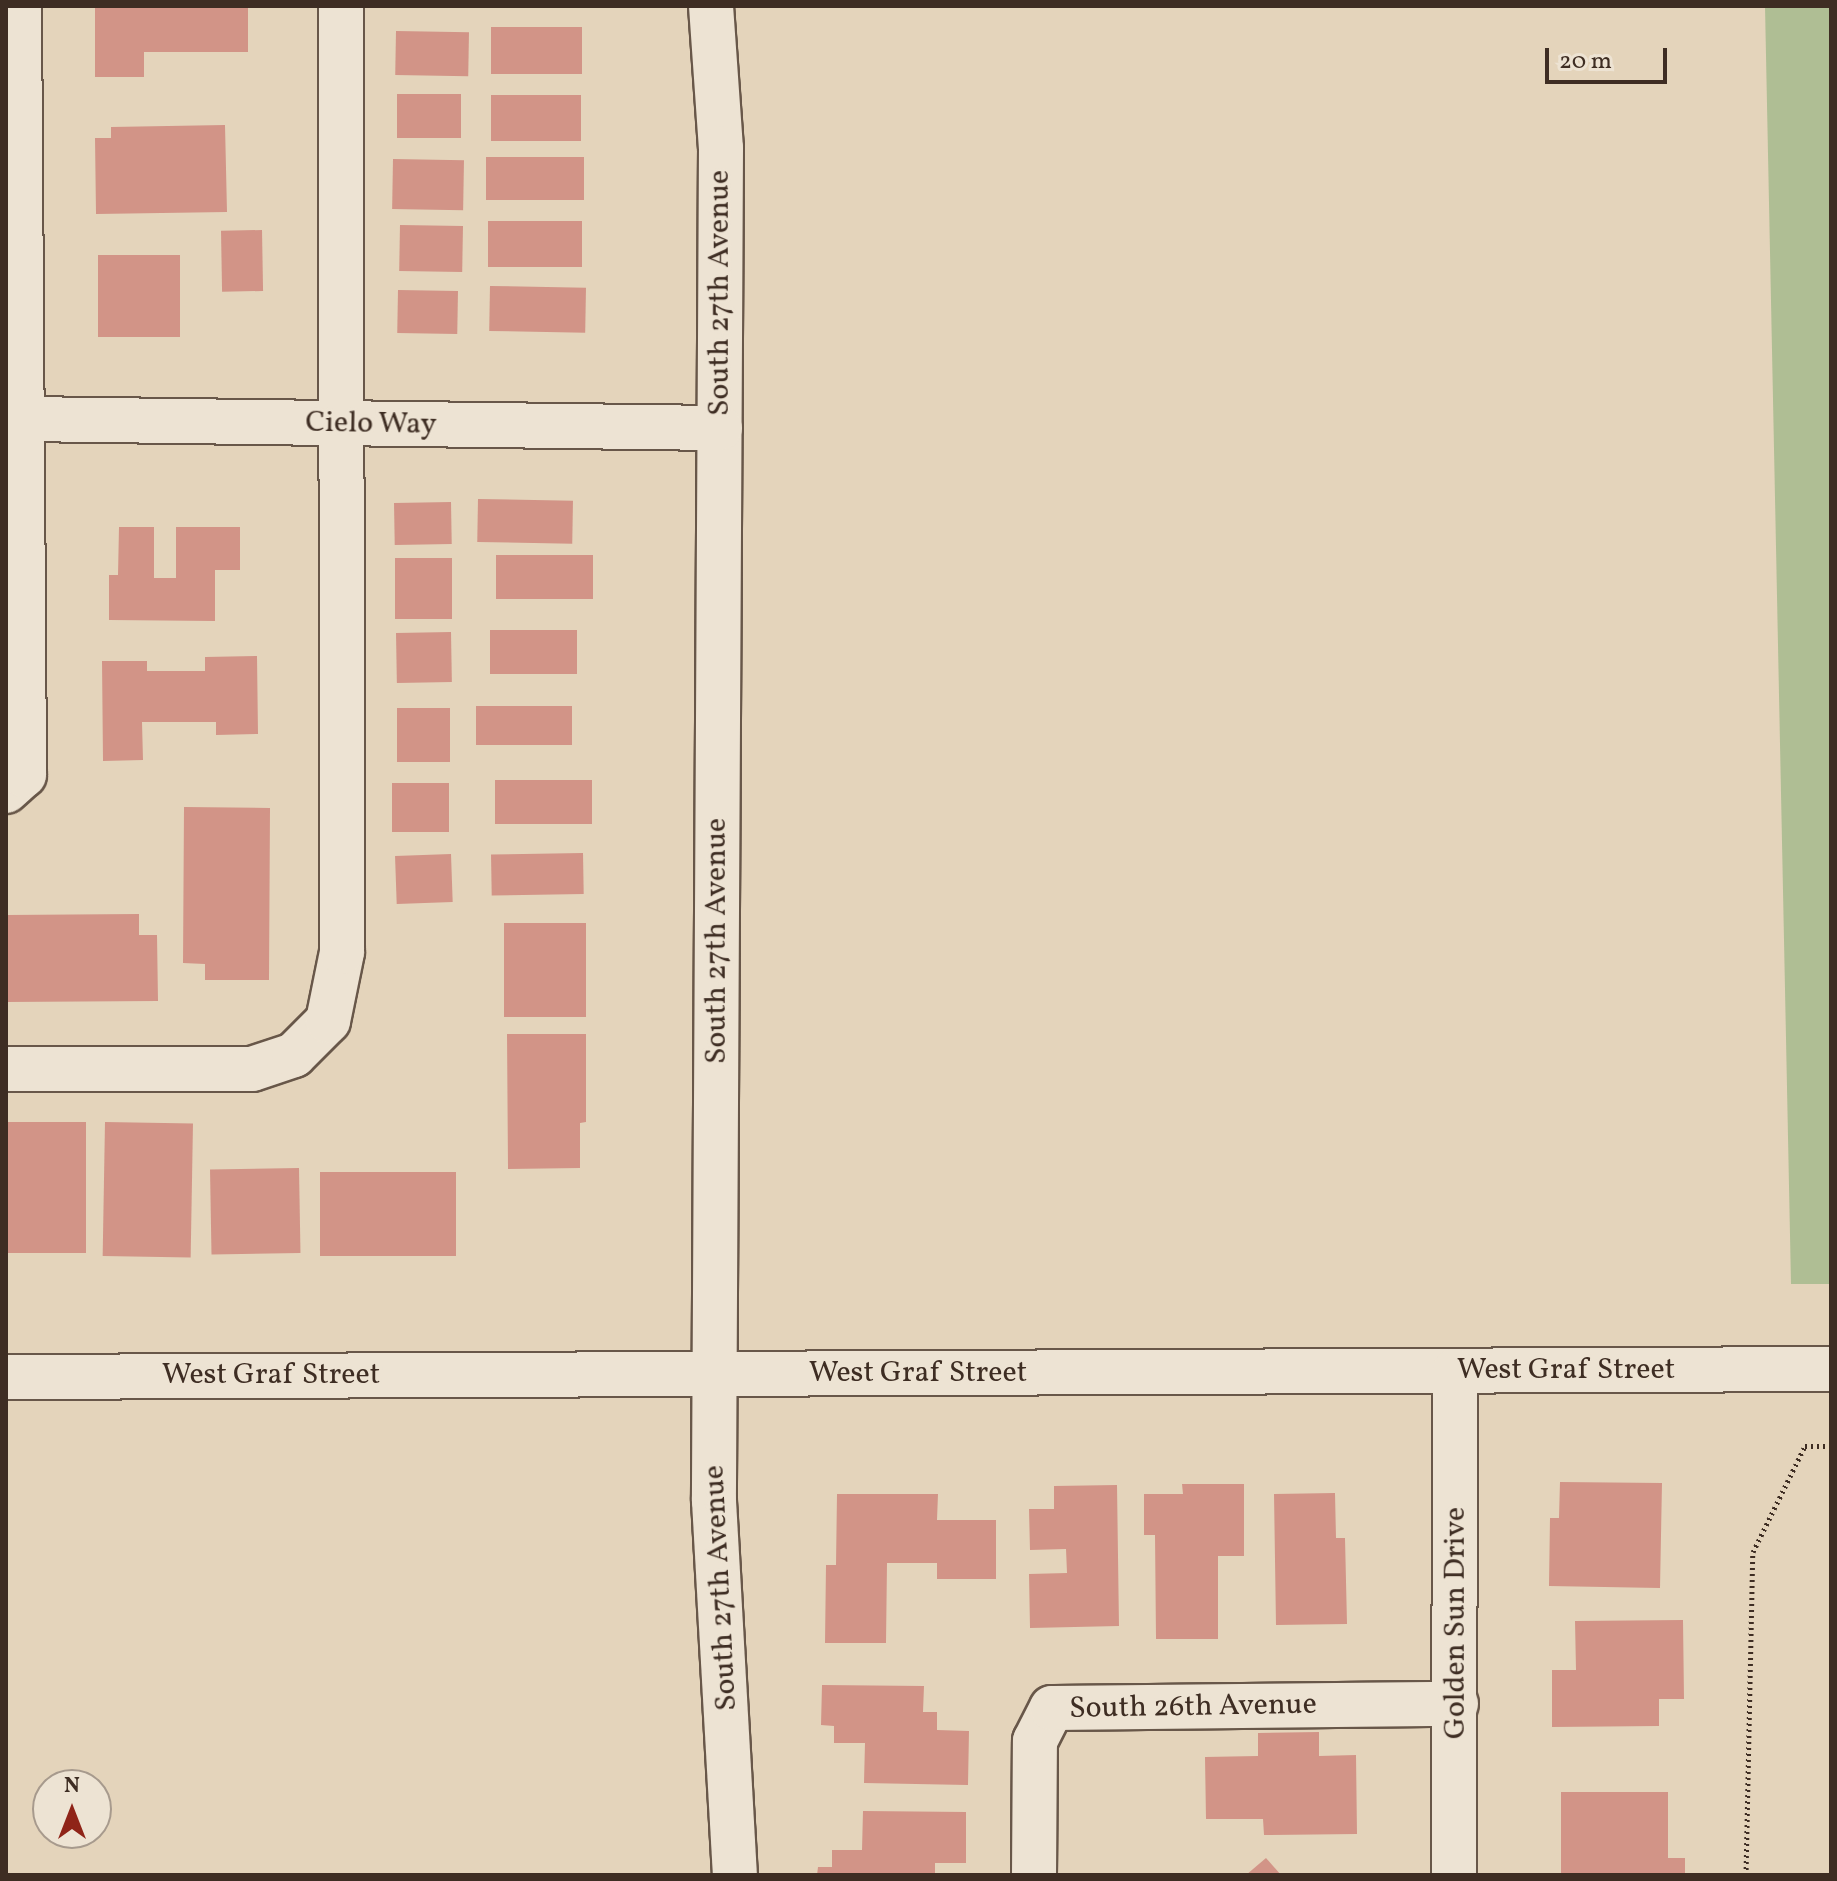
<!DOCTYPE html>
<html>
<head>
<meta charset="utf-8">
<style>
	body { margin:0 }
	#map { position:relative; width:1837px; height:1881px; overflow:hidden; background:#e4d4bb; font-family:Vollkorn,serif }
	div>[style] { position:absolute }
	.green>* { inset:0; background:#afbe94 }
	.building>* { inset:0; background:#d29487; transform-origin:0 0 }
	.path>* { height:5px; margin-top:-2.5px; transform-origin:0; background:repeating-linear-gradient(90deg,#3e2d23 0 2px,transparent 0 6px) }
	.roads { filter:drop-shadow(2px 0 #685749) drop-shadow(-2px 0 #685749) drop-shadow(0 2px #685749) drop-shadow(0 -2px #685749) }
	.minor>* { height:44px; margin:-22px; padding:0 22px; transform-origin:22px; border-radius:22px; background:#ede3d3 }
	span { translate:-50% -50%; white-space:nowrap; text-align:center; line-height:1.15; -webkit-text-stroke:6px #ede3d3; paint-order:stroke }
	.street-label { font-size:30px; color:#3e2d23 }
	.frame { position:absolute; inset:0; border:8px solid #3e2d23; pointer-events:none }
	.north { position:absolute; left:32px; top:1769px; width:80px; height:80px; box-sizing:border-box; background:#ede3d3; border:2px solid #a79a8d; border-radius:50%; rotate:0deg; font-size:22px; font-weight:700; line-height:32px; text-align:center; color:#3e2d23 }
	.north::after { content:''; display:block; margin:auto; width:28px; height:36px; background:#8f2418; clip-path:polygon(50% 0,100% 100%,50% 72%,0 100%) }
	.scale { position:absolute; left:1545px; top:48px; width:122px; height:36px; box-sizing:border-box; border:4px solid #3e2d23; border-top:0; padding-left:10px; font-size:24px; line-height:28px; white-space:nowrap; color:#3e2d23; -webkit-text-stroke:6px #ede3d3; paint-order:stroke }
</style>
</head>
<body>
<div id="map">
	<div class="green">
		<div style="clip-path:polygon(1765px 6px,1831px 6px,1831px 1284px,1791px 1284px)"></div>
	</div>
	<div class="building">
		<div style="clip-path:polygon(95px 6px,248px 6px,248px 52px,144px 52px,144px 77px,95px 77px)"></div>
		<div style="left:582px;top:27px;width:47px;height:91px;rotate:90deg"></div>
		<div style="left:396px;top:31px;width:73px;height:44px;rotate:1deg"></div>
		<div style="left:397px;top:94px;width:64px;height:44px"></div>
		<div style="left:581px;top:95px;width:46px;height:90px;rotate:90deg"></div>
		<div style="clip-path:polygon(225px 125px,227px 212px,96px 214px,95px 138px,111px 138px,111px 127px)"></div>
		<div style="left:486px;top:157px;width:98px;height:43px"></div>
		<div style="left:393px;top:159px;width:71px;height:50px;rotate:1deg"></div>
		<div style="left:488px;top:221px;width:94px;height:46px"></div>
		<div style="left:400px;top:225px;width:63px;height:46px;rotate:1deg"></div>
		<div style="left:262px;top:230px;width:61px;height:41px;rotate:89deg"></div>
		<div style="left:98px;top:255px;width:82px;height:82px"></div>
		<div style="left:490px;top:286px;width:96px;height:45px;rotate:1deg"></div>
		<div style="left:398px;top:290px;width:60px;height:43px;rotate:1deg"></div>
		<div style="left:478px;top:499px;width:95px;height:43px;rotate:1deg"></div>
		<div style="left:451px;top:502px;width:42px;height:57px;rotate:89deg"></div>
		<div style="clip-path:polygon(119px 527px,154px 527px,154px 578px,176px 578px,176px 527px,240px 527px,240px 570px,215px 570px,215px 621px,109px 620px,109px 575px,118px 575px)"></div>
		<div style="left:496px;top:555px;width:97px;height:44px"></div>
		<div style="left:395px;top:558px;width:57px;height:61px"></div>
		<div style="left:490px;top:630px;width:87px;height:44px"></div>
		<div style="left:451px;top:632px;width:50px;height:55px;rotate:89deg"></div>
		<div style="clip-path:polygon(257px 656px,258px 734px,216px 735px,216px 722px,142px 722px,143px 760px,103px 761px,102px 661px,147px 661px,147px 671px,205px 671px,205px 657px)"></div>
		<div style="left:476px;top:706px;width:96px;height:39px"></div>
		<div style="left:397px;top:708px;width:53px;height:54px"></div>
		<div style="left:592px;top:780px;width:44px;height:97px;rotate:90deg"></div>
		<div style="left:392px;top:783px;width:57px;height:49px"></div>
		<div style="clip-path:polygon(184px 807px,270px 808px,269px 980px,205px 980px,205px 964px,183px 963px)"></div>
		<div style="left:583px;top:853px;width:41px;height:92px;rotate:89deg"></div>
		<div style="left:451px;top:854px;width:48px;height:56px;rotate:88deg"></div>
		<div style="clip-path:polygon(139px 914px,139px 935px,157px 935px,158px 1001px,6px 1002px,6px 915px)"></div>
		<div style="left:504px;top:923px;width:82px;height:94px"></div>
		<div style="clip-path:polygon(507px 1034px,586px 1034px,586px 1122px,580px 1123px,580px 1168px,508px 1169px)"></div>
		<div style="left:6px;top:1122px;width:80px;height:131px"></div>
		<div style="left:105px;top:1122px;width:88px;height:134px;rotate:1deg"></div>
		<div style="left:299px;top:1168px;width:85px;height:89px;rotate:89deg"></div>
		<div style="left:320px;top:1172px;width:136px;height:84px"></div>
		<div style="clip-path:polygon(1560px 1482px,1662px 1483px,1660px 1588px,1549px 1586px,1550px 1518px,1559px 1518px)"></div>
		<div style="clip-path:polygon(1182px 1484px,1244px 1484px,1244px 1556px,1218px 1556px,1218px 1639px,1156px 1639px,1155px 1535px,1144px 1535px,1144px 1494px,1183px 1494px)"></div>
		<div style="clip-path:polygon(1117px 1485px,1119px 1626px,1030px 1628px,1029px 1574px,1067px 1573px,1066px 1549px,1030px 1550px,1029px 1509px,1054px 1509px,1054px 1486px)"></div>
		<div style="clip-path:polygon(1335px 1493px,1336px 1538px,1345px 1538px,1347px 1624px,1276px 1625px,1274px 1494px)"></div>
		<div style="clip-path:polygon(837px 1494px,938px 1494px,937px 1520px,996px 1520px,996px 1579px,937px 1579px,937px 1563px,887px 1563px,886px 1643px,825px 1643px,826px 1565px,836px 1565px)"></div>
		<div style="clip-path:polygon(1683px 1620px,1684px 1699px,1659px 1699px,1659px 1726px,1552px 1727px,1552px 1670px,1576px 1670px,1575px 1621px)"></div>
		<div style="clip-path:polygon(822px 1685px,924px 1686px,923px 1712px,937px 1712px,937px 1730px,969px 1731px,968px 1785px,864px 1783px,865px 1743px,834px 1743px,834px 1726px,821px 1725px)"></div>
		<div style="clip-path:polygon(1319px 1732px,1319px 1756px,1356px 1755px,1357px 1834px,1264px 1835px,1263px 1819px,1206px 1819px,1205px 1757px,1258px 1756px,1258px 1733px)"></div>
		<div style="clip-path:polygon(1561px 1792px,1668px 1792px,1668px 1858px,1685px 1858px,1685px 1875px,1561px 1875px)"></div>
		<div style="clip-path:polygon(863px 1811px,966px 1812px,966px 1863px,935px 1863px,935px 1875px,817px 1875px,818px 1867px,832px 1867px,832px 1850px,862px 1850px)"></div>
		<div style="clip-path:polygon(1266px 1858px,1281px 1875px,1246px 1875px)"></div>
	</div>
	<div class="path">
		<div style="left:1746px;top:1875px;width:323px;rotate:-88.8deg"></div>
		<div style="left:1753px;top:1552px;width:118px;rotate:-63.9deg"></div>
		<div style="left:1805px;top:1446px;width:26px"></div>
	</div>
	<div class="roads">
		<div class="minor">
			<div style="left:711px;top:6px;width:142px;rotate:86deg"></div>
			<div style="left:721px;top:148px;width:1353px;rotate:90.3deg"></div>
			<div style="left:714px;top:1501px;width:375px;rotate:86.8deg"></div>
			<div style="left:22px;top:419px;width:698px;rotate:0.74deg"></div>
			<div style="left:6px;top:791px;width:24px;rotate:-42deg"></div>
			<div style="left:24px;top:775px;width:769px;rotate:-90.37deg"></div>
			<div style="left:6px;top:1069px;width:246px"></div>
			<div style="left:252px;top:1069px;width:44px;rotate:-18.4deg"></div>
			<div style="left:294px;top:1055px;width:48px;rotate:-45deg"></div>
			<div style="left:328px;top:1021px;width:70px;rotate:-78.5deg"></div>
			<div style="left:342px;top:952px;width:946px;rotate:-90.06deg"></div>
			<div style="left:6px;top:1377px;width:1825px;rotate:-0.25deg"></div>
			<div style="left:1034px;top:1875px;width:134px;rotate:-89.6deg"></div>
			<div style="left:1035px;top:1741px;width:37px;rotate:-63deg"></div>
			<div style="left:1052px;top:1708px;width:404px;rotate:-0.6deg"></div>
			<div style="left:1454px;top:1875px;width:504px;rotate:-89.89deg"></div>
		</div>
	</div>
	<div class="street-label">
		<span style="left:720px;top:293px;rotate:-90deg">South 27th Avenue</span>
		<span style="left:371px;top:424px;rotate:1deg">Cielo Way</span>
		<span style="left:717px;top:941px;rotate:-90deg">South 27th Avenue</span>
		<span style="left:1566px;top:1370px">West Graf Street</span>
		<span style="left:918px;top:1373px">West Graf Street</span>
		<span style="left:271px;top:1375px">West Graf Street</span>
		<span style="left:721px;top:1588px;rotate:-93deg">South 27th Avenue</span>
		<span style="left:1456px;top:1623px;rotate:-90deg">Golden Sun Drive</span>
		<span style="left:1193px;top:1707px;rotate:-1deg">South 26th Avenue</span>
	</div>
	<div class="frame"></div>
	<div class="north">N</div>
	<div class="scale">20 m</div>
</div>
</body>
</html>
